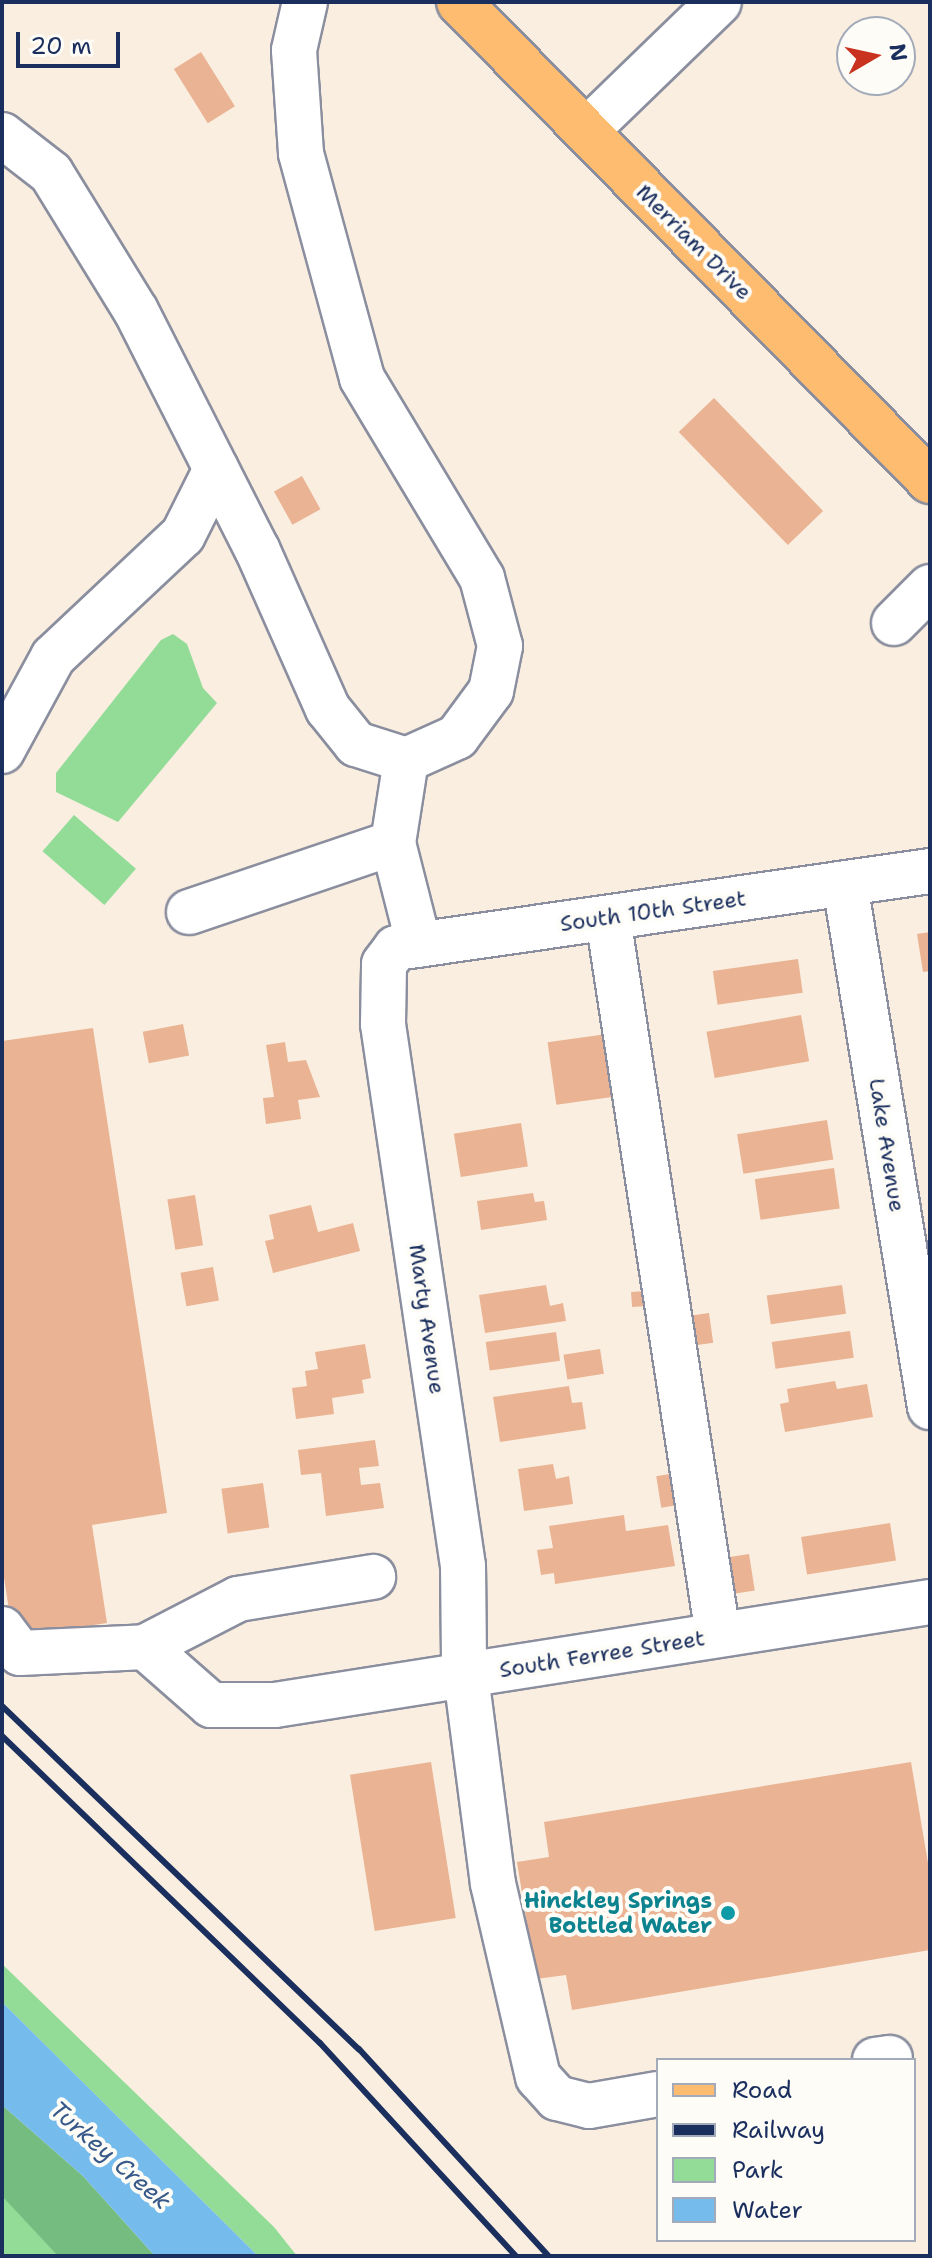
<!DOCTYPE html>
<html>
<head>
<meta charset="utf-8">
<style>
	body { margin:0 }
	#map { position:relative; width:932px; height:2258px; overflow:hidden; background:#f9eedf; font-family:"Shantell Sans",sans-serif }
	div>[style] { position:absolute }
	.green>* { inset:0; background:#92dc98; transform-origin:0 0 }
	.forest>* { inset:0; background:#75bc80 }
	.water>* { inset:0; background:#75bbec }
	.building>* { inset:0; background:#eab393; transform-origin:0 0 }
	.roads { filter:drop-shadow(2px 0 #8a8e9e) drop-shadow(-2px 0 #8a8e9e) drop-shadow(0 2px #8a8e9e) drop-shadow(0 -2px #8a8e9e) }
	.minor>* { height:44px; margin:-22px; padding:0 22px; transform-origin:22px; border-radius:22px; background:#fff }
	.major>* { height:44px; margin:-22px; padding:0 22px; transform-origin:22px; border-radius:22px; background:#fdbc70 }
	.rail>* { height:6px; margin:-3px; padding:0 3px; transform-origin:3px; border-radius:3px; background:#1b2f5e }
	.dots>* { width:22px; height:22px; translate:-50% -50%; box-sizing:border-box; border:4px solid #fdfcf7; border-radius:50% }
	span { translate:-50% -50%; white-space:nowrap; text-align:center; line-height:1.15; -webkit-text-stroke:8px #fdfcf7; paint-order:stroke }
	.street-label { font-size:22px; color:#1b2f5e }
	.culture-label { font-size:22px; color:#0d838f; font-weight:700 }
	.right { translate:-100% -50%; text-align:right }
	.water-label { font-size:24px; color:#365989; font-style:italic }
	.frame { position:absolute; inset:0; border:4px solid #1b2f5e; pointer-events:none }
	.legend { position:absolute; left:656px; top:2058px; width:260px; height:184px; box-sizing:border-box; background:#fdfcf7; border:2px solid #a3aaba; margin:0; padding:10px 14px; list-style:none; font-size:24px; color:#1b2f5e }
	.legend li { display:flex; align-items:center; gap:16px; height:40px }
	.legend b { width:40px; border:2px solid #a3aaba }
	.north { position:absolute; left:836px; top:16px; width:80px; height:80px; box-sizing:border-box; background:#fdfcf7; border:2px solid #a3aaba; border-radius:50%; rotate:81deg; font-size:22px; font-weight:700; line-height:32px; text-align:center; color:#1b2f5e }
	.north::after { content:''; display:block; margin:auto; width:28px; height:36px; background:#c8321e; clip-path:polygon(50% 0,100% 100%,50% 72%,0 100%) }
	.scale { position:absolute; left:16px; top:32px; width:104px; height:36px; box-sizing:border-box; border:4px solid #1b2f5e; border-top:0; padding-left:10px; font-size:24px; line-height:28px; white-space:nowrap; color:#1b2f5e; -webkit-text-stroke:6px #fdfcf7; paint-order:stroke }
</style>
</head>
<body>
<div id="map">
	<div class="green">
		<div style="clip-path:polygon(173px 634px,187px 644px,203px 688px,217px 703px,118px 822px,56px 792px,56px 773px,161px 640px)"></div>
		<div style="left:74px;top:815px;width:82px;height:48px;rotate:41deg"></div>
		<div style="clip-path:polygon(2px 1964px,274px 2227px,297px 2256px,258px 2256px,2px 2002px)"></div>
		<div style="clip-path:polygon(2px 2196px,8px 2197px,58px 2256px,2px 2256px)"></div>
	</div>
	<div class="forest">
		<div style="clip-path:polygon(2px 2105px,83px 2176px,155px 2256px,58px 2256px,2px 2196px)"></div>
	</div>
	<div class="water">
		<div style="clip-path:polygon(2px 2002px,258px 2256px,155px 2256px,83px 2176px,2px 2105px)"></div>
	</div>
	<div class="building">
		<div style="left:201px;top:52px;width:64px;height:32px;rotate:58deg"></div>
		<div style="left:714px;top:398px;width:157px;height:49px;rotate:46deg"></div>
		<div style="left:302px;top:476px;width:38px;height:32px;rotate:61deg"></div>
		<div style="clip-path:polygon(930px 932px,930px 971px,923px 972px,917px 934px)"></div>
		<div style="left:798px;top:959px;width:34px;height:86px;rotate:82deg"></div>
		<div style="left:801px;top:1015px;width:47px;height:96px;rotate:80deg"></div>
		<div style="left:183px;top:1024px;width:32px;height:41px;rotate:79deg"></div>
		<div style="clip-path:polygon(93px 1028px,167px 1513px,92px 1525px,107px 1623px,13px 1637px,2px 1564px,2px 1041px)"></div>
		<div style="left:607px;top:1034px;width:63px;height:60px;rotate:82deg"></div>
		<div style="clip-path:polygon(285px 1042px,288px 1062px,306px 1060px,320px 1097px,298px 1100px,301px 1119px,266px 1124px,263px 1098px,274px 1097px,266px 1045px)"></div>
		<div style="left:827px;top:1120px;width:40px;height:91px;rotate:81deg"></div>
		<div style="left:521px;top:1123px;width:44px;height:68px;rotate:81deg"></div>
		<div style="left:834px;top:1168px;width:41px;height:80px;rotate:82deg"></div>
		<div style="clip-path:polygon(533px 1193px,535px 1202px,544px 1201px,547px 1220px,481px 1230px,477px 1201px)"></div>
		<div style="left:195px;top:1195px;width:51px;height:28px;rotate:81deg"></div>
		<div style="clip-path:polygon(311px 1205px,318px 1232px,353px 1223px,360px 1251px,273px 1273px,265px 1241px,274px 1239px,269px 1215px)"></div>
		<div style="left:213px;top:1267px;width:34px;height:33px;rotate:80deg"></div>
		<div style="clip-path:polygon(546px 1285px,550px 1306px,563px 1303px,566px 1321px,485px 1333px,479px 1295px)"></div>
		<div style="left:842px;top:1285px;width:29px;height:76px;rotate:82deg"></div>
		<div style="left:646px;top:1291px;width:15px;height:15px;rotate:86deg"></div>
		<div style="left:709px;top:1313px;width:30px;height:23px;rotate:82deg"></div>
		<div style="left:850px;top:1331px;width:27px;height:79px;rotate:82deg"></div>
		<div style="left:556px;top:1332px;width:29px;height:71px;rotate:82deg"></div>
		<div style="clip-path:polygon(365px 1344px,371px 1378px,362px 1380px,364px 1393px,332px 1398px,334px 1414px,296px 1419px,292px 1388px,307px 1386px,305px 1371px,318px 1369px,315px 1352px)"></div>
		<div style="left:600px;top:1349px;width:25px;height:37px;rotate:81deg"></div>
		<div style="clip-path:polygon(835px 1381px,837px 1389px,867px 1384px,873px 1417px,785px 1432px,780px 1404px,789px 1402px,787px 1389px)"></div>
		<div style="clip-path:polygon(569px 1386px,572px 1403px,582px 1402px,586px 1429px,500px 1442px,493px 1397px)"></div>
		<div style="clip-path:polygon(375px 1440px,379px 1466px,359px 1468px,361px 1485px,380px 1483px,384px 1508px,326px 1516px,321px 1473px,301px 1475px,298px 1450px)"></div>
		<div style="clip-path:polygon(553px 1464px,556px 1479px,569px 1476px,573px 1504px,524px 1511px,518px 1469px)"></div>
		<div style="left:676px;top:1473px;width:32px;height:20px;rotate:81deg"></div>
		<div style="left:263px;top:1483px;width:45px;height:42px;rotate:82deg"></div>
		<div style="clip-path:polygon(624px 1515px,626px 1531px,668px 1525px,675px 1566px,555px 1584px,554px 1573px,541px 1575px,537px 1550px,553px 1548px,549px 1526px)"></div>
		<div style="left:890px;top:1523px;width:38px;height:90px;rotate:81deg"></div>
		<div style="left:749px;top:1554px;width:37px;height:26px;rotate:81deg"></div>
		<div style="left:431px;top:1762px;width:158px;height:82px;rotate:81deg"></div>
		<div style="clip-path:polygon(911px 1762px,930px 1875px,930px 1950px,572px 2010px,566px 1975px,536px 1979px,517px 1862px,549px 1857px,544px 1822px)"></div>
	</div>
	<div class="roads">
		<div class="minor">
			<div style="left:586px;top:131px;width:185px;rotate:-44.1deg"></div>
			<div style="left:2px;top:135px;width:62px;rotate:37.8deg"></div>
			<div style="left:51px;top:173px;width:162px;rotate:58.4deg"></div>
			<div style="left:136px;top:311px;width:267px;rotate:63.1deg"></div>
			<div style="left:257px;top:549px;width:175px;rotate:66.1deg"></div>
			<div style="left:328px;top:709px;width:45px;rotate:51.3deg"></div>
			<div style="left:356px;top:744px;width:52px;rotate:17.7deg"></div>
			<div style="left:406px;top:760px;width:56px;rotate:-24.3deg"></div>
			<div style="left:457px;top:737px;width:57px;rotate:-53.5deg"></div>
			<div style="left:491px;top:691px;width:46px;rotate:-78.7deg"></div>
			<div style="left:500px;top:646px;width:70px;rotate:-104.8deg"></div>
			<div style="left:482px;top:578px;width:233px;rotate:-121deg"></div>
			<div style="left:362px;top:378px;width:233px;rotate:-105.2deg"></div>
			<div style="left:301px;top:153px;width:103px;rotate:-93.9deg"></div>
			<div style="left:294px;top:50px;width:49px;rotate:-77.1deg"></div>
			<div style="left:894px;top:623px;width:51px;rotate:-45deg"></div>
			<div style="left:2px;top:751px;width:107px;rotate:-61.5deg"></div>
			<div style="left:53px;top:657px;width:178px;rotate:-43.2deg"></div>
			<div style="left:183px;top:535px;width:74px;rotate:-63.4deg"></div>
			<div style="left:406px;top:760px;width:84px;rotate:98.9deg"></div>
			<div style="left:393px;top:843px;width:105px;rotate:75.7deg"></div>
			<div style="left:845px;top:884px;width:530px;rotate:80.77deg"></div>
			<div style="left:189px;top:912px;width:215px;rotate:-18.7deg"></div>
			<div style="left:608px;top:918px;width:725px;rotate:81.28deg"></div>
			<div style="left:2px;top:1629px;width:30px;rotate:53deg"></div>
			<div style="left:20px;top:1653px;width:125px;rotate:-2.7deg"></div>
			<div style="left:145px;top:1647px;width:88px;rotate:41.3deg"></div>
			<div style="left:211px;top:1705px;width:64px"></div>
			<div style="left:275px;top:1705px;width:663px;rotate:-8.94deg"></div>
			<div style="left:145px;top:1647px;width:105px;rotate:-27.3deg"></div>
			<div style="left:238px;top:1599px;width:137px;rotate:-9.3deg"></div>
			<div style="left:875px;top:2060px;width:15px;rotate:-8deg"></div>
			<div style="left:658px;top:2094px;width:70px;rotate:170.1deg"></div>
			<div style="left:589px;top:2106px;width:33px;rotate:-166deg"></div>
			<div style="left:557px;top:2098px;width:28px;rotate:-132deg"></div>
			<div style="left:538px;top:2077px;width:198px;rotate:-103.1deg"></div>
			<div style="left:493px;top:1884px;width:226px;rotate:-97.4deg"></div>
			<div style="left:464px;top:1660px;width:94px;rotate:-90.6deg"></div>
			<div style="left:463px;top:1566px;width:548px;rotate:-98.4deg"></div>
			<div style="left:383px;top:1024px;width:60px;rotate:-89deg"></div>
			<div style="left:384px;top:964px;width:20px;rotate:-53deg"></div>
			<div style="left:396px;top:948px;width:540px;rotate:-8.21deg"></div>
		</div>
		<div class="major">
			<div style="left:459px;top:2px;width:672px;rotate:45.48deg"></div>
		</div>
	</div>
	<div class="rail">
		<div style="left:2px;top:1706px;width:495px;rotate:43.9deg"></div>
		<div style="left:359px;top:2049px;width:281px;rotate:47.5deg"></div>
		<div style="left:2px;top:1736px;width:442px;rotate:44deg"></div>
		<div style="left:320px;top:2043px;width:289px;rotate:47.4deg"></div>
	</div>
	<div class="dots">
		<div style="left:728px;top:1913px;background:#0f9aa8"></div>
	</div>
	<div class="street-label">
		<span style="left:694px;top:242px;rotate:45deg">Merriam Drive</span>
		<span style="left:653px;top:911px;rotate:-8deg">South 10th Street</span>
		<span style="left:887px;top:1145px;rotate:81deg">Lake Avenue</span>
		<span style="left:427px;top:1319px;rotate:82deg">Marty Avenue</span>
		<span style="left:602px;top:1654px;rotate:-9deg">South Ferree Street</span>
	</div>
	<div class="culture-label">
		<span class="right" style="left:712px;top:1913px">Hinckley Springs<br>Bottled Water</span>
	</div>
	<div class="water-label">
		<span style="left:110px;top:2156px;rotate:41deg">Turkey Creek</span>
	</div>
	<div class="frame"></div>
	<ul class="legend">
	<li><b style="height:10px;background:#fdbc70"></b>Road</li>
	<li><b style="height:10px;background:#1b2f5e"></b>Railway</li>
	<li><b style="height:22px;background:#92dc98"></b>Park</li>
	<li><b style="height:22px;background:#75bbec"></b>Water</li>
	</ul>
	<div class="north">N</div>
	<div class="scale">20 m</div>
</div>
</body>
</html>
